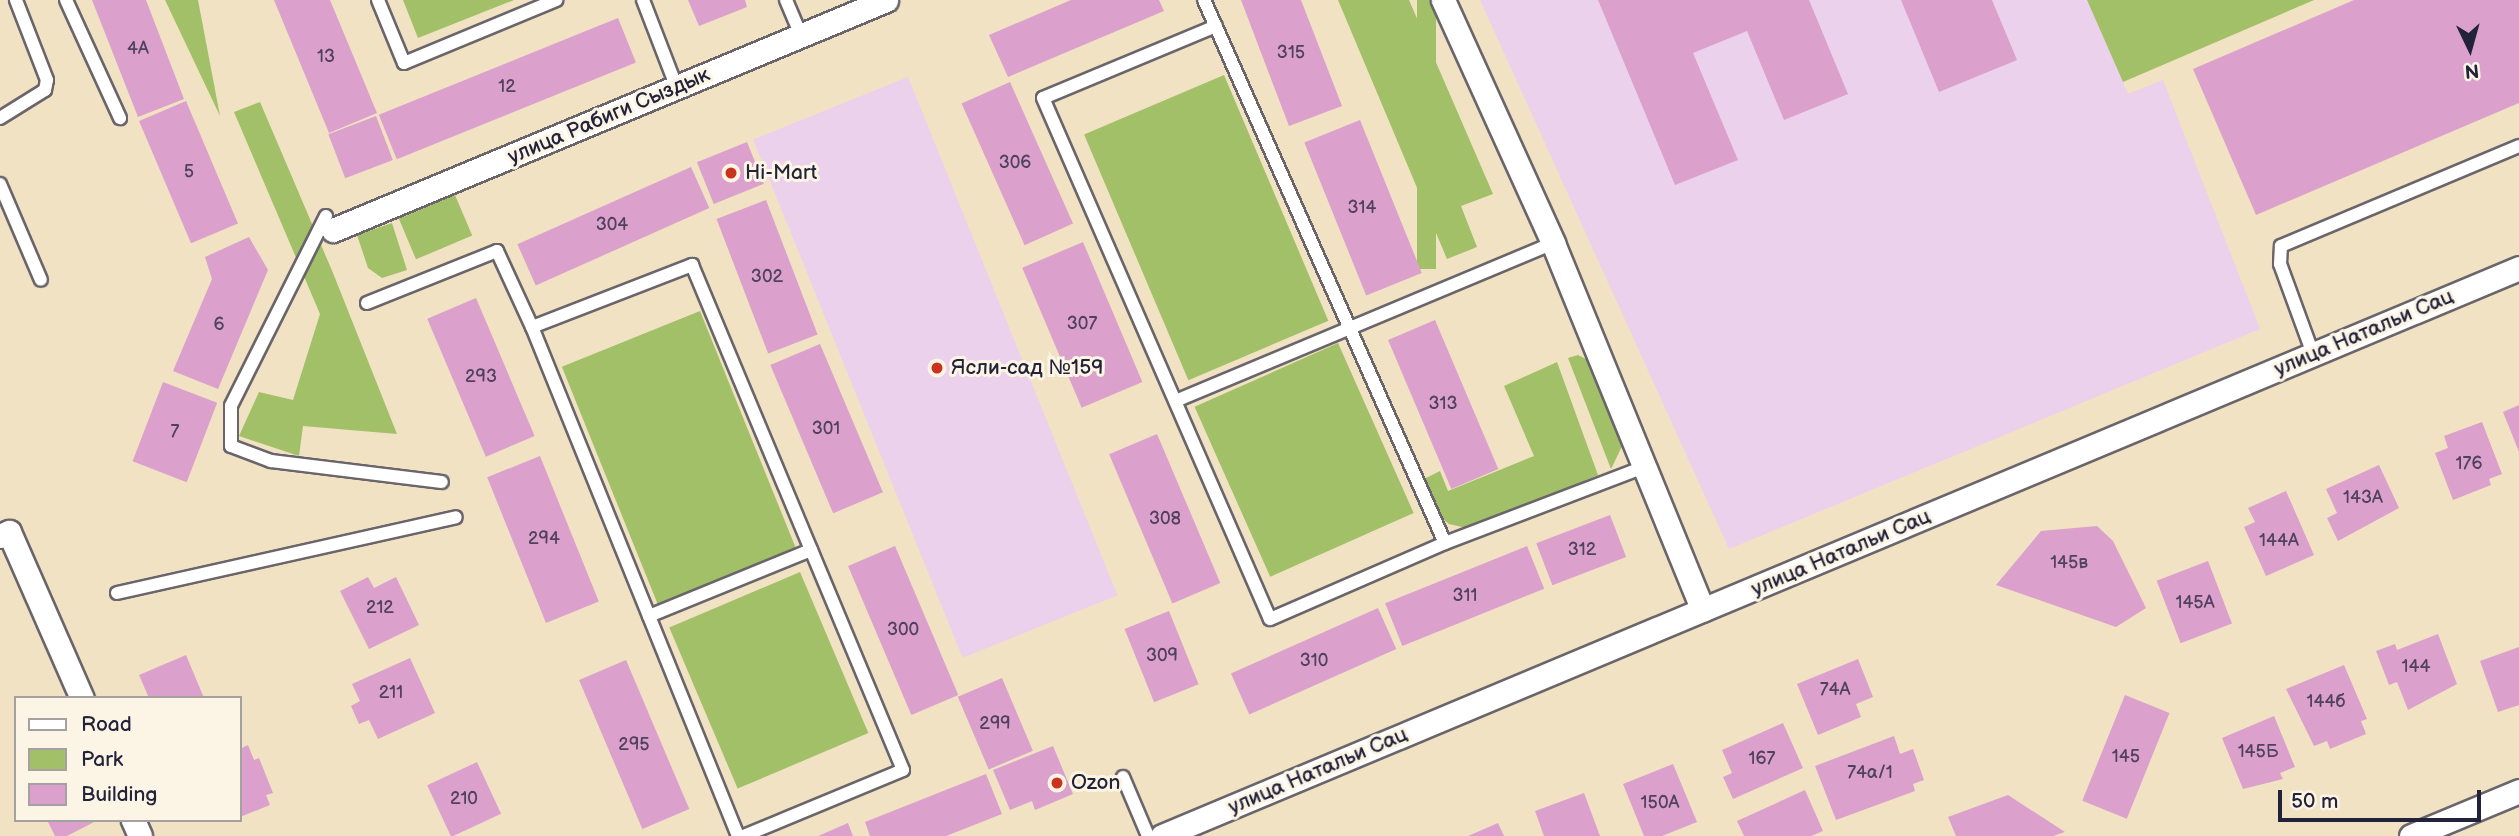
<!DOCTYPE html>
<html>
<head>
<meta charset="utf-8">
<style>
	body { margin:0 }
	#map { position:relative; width:2519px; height:836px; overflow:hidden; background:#f0e2c3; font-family:"Balsamiq Sans",sans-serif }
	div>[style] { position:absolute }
	.built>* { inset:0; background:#ebd1ec; transform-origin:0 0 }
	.green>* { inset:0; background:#a2c068; transform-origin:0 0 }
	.building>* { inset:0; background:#dba1cc; transform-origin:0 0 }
	.roads { filter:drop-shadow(2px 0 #6a656b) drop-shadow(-2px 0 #6a656b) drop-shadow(0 2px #6a656b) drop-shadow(0 -2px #6a656b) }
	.service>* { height:12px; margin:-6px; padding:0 6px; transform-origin:6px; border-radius:6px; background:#fff }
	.minor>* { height:23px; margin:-11.5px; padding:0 11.5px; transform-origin:11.5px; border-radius:11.5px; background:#fff }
	.dots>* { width:19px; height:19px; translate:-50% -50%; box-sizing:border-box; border:4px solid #fcf5e5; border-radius:50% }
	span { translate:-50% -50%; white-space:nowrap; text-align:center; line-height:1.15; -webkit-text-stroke:6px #fcf5e5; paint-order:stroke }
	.number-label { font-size:18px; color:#50425f }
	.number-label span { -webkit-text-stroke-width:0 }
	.street-label { font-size:21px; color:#22223b }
	.poi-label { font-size:21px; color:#22223b }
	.left { translate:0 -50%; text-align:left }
	.legend { position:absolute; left:14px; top:696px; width:228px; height:126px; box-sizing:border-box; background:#fcf5e5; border:2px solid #a5a1a1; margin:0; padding:9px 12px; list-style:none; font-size:21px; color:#22223b }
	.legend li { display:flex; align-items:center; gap:14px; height:35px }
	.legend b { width:35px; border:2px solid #a5a1a1 }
	.north { position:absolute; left:2435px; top:14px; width:70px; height:70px; -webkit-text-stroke:5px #fcf5e5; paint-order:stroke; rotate:175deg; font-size:19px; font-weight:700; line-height:28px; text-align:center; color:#22223b }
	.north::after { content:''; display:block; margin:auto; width:24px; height:32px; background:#22223b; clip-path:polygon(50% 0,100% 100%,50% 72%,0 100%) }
	.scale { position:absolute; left:2278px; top:790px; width:203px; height:32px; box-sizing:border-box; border:4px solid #22223b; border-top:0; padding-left:9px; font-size:21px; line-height:24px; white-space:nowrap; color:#22223b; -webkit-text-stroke:5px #fcf5e5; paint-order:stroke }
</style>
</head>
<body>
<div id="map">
	<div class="built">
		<div style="clip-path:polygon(1480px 0,2088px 0,2128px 94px,2163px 80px,2260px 329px,1729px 549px)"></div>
		<div style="left:908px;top:77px;width:559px;height:167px;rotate:68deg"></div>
	</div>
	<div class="green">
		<div style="clip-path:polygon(165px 0,198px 0,220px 116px)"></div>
		<div style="clip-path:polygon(403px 0,514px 0,418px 38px)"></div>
		<div style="clip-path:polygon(1338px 0,1409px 0,1493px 194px,1461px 206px,1477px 247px,1447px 259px)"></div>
		<div style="left:1417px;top:0;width:19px;height:269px"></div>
		<div style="clip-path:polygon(2087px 0,2314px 0,2123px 82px)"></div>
		<div style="left:1224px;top:75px;width:267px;height:152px;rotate:67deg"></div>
		<div style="clip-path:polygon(260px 102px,333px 273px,397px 434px,303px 426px,299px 456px,239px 436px,259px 392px,293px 400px,320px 314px,234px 112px)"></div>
		<div style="left:455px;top:195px;width:44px;height:61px;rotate:67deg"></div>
		<div style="clip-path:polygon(392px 223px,407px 270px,382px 278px,368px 268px,357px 235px)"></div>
		<div style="left:700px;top:311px;width:256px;height:149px;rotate:68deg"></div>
		<div style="left:1338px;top:343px;width:186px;height:157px;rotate:66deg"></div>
		<div style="clip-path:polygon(1578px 355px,1594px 363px,1625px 440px,1611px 469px,1568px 358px)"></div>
		<div style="clip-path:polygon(1557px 362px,1598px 475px,1471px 529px,1449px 524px,1438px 515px,1422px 480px,1440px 471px,1448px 491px,1534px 456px,1504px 386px)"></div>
		<div style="left:800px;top:572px;width:175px;height:142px;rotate:67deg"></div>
	</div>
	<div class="building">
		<div style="clip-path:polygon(92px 0,146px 0,184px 99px,138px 117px)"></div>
		<div style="clip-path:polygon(274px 0,330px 0,377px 113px,329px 133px)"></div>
		<div style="clip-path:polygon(688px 0,745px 0,747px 7px,699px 26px)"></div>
		<div style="clip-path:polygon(1071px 0,1159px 0,1164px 11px,1008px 77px,989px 35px)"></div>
		<div style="clip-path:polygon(1241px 0,1301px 0,1342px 106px,1289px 126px)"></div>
		<div style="clip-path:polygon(1598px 0,1809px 0,1848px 94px,1784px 120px,1747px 31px,1693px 53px,1738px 160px,1675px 185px)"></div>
		<div style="clip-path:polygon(1901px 0,1992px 0,2017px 60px,1939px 92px)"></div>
		<div style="clip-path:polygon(2354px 0,2519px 0,2519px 103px,2256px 215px,2193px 69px)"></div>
		<div style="left:618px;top:18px;width:48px;height:258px;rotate:68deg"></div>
		<div style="left:1010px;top:82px;width:155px;height:53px;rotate:66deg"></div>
		<div style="left:186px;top:101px;width:133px;height:51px;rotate:67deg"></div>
		<div style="left:376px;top:116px;width:47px;height:51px;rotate:69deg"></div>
		<div style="left:1360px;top:120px;width:165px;height:60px;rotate:68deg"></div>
		<div style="left:747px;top:142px;width:45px;height:54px;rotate:68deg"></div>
		<div style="left:691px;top:167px;width:45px;height:190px;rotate:66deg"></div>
		<div style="left:766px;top:200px;width:144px;height:53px;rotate:69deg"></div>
		<div style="clip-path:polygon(249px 237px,268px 270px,218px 389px,173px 371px,212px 279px,205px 257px)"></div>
		<div style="left:1083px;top:242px;width:152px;height:66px;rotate:67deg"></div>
		<div style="left:476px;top:298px;width:150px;height:53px;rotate:67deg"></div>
		<div style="left:1435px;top:320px;width:162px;height:51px;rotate:67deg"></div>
		<div style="left:820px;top:344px;width:161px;height:54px;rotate:67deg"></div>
		<div style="left:163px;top:382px;width:58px;height:85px;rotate:21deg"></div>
		<div style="clip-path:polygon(2519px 405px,2519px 452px,2503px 412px)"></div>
		<div style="clip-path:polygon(2482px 422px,2502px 474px,2489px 479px,2491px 485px,2453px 500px,2435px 453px,2448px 448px,2444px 436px)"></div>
		<div style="left:1157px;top:434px;width:162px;height:52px;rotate:67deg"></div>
		<div style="left:540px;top:456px;width:157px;height:57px;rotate:68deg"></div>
		<div style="clip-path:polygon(2379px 465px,2399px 508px,2338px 541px,2327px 518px,2337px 513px,2326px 489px)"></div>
		<div style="clip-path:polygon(2286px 491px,2314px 555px,2266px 576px,2244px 527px,2255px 522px,2248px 508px)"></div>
		<div style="left:1610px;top:515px;width:45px;height:79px;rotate:69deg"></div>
		<div style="clip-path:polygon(2097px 526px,2113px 541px,2146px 608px,2116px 627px,1996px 585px,2041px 531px)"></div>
		<div style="left:895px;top:546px;width:162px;height:51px;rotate:67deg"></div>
		<div style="left:1527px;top:546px;width:46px;height:153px;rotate:68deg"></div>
		<div style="left:2208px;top:561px;width:67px;height:55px;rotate:69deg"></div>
		<div style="clip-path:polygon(368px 577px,374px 588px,396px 577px,419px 625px,369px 649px,340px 591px)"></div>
		<div style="left:1378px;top:608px;width:45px;height:161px;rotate:66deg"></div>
		<div style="left:1169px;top:611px;width:79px;height:48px;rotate:68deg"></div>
		<div style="clip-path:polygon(2438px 634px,2457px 684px,2408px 710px,2397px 682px,2389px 685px,2376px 651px,2395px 644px,2397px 650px)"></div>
		<div style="clip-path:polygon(2519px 647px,2519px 705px,2498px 712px,2480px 661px)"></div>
		<div style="clip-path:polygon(186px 655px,204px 698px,149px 698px,139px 675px)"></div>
		<div style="clip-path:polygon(410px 658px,435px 713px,378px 739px,369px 720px,359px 724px,351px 706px,360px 701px,352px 684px)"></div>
		<div style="clip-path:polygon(1858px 659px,1873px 697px,1856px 704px,1861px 717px,1818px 735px,1797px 684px)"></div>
		<div style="left:626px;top:660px;width:162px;height:51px;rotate:67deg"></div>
		<div style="clip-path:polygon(2344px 665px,2367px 719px,2361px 721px,2366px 734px,2330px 749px,2327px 741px,2314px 746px,2286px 689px)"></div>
		<div style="left:1002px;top:678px;width:79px;height:48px;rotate:67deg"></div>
		<div style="left:2125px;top:695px;width:48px;height:114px;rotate:22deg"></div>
		<div style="clip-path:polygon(2274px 716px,2295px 767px,2280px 773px,2283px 779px,2243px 789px,2222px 738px)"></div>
		<div style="clip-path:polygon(1783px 723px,1803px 768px,1733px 799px,1723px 777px,1732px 773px,1722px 750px)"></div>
		<div style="clip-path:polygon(1894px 736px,1900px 754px,1913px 749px,1924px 780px,1913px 784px,1915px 791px,1836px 820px,1815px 766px)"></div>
		<div style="clip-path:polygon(248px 745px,254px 760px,259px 758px,273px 793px,266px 795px,270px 805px,240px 817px,240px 749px)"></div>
		<div style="clip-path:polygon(1053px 746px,1073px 794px,1035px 810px,1032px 801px,1010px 810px,993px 770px)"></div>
		<div style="left:477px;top:762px;width:57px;height:55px;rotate:65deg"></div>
		<div style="clip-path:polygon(1673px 764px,1697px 822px,1662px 836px,1644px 836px,1623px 784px)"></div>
		<div style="clip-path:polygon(986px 774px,1002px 814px,946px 836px,870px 836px,865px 822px)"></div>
		<div style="clip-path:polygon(1805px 790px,1823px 831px,1811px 836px,1744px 836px,1737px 821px)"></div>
		<div style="clip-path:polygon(1584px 793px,1600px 836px,1544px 836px,1535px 811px)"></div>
		<div style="clip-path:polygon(2008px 795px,2065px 832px,2053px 836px,1956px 836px,1948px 817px)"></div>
		<div style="clip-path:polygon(47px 820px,98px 820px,67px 836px,55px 836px)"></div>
		<div style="clip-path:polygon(848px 823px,853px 836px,818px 836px)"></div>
		<div style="clip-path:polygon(1498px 823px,1504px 836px,1468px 836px)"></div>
	</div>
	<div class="roads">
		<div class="service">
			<div style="left:66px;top:0;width:130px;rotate:65.4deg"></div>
			<div style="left:378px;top:0;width:68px;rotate:67.6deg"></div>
			<div style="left:404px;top:63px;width:165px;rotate:-22.5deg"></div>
			<div style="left:643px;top:0;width:94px;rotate:68.9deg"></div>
			<div style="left:786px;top:0;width:38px;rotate:67deg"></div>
			<div style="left:1204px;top:0;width:594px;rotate:66.07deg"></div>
			<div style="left:1216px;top:26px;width:187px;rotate:157.4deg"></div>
			<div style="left:1043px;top:98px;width:568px;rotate:66.46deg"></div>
			<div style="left:1270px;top:619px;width:191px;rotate:-23.5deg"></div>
			<div style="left:1445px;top:543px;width:213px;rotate:-20.9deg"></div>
			<div style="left:0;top:118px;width:53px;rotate:-31.9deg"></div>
			<div style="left:45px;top:90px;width:10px;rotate:-79deg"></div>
			<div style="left:47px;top:80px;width:86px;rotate:-111.2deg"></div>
			<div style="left:0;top:184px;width:104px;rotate:66.9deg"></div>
			<div style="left:326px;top:216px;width:212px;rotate:116.6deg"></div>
			<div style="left:231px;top:406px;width:40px;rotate:90deg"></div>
			<div style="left:231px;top:446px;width:43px;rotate:20.6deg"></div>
			<div style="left:271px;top:461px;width:172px;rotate:7deg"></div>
			<div style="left:367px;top:303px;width:140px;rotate:-21.8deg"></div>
			<div style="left:497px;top:251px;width:84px;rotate:65.3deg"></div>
			<div style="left:2313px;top:354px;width:96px;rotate:-110.1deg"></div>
			<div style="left:2280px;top:264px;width:18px;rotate:-87deg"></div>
			<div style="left:2281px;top:246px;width:258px;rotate:-22.8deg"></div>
			<div style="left:1178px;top:400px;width:407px;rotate:-22.7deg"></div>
			<div style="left:117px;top:593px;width:347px;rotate:-12.6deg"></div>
			<div style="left:649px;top:616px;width:175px;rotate:-22.2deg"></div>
			<div style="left:1123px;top:777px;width:64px;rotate:67deg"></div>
			<div style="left:738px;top:836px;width:549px;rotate:-112.03deg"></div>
			<div style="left:532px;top:327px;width:172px;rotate:-21.2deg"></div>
			<div style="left:692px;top:265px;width:547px;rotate:67.32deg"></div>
			<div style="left:903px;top:770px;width:172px;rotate:157.5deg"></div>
		</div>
		<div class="minor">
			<div style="left:1443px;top:0;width:267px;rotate:65.6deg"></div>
			<div style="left:1553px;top:243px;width:396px;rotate:67.8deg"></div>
			<div style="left:333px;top:230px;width:599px;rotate:-22.58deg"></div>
			<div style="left:0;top:536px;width:10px;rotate:-24deg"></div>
			<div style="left:9px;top:532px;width:181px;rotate:66.3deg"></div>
			<div style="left:133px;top:820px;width:17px;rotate:66deg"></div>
			<div style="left:1162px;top:836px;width:1471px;rotate:-22.71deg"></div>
			<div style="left:2411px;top:836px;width:117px;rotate:-22.6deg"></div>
		</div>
	</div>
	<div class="dots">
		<div style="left:731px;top:173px;background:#c8321e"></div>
		<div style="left:937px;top:368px;background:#c8321e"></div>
		<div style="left:1057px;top:783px;background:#c8321e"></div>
	</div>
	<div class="number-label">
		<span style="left:138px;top:49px">4А</span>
		<span style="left:1291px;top:53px">315</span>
		<span style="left:326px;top:57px">13</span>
		<span style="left:507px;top:87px">12</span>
		<span style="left:1015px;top:163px">306</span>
		<span style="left:189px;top:172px">5</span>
		<span style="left:1362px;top:208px">314</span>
		<span style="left:612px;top:225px">304</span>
		<span style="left:767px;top:277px">302</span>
		<span style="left:1082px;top:324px">307</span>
		<span style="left:219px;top:325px">6</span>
		<span style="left:481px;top:377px">293</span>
		<span style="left:1443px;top:404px">313</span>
		<span style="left:826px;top:429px">301</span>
		<span style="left:175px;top:432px">7</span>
		<span style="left:2469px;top:464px">176</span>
		<span style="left:2363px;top:498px">143А</span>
		<span style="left:1165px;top:519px">308</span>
		<span style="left:544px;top:539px">294</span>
		<span style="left:2279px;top:541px">144А</span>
		<span style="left:1582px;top:550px">312</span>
		<span style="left:2069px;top:563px">145в</span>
		<span style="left:1465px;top:596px">311</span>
		<span style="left:2195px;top:603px">145А</span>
		<span style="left:380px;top:608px">212</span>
		<span style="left:903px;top:630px">300</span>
		<span style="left:1162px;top:656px">309</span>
		<span style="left:1314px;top:661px">310</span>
		<span style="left:2416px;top:667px">144</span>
		<span style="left:1835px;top:690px">74А</span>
		<span style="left:391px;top:693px">211</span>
		<span style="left:2326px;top:702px">144б</span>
		<span style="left:995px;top:724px">299</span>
		<span style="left:634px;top:745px">295</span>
		<span style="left:2258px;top:752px">145Б</span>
		<span style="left:2126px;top:757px">145</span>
		<span style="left:1762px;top:759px">167</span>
		<span style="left:1870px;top:773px">74а/1</span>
		<span style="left:464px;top:799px">210</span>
		<span style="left:1660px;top:803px">150А</span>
	</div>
	<div class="street-label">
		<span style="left:609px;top:116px;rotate:-23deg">улица Рабиги Сыздык</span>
		<span style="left:2364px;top:333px;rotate:-23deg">улица Натальи Сац</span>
		<span style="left:1841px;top:553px;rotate:-23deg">улица Натальи Сац</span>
		<span style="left:1318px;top:771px;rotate:-23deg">улица Натальи Сац</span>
	</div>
	<div class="poi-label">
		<span class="left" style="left:745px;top:173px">Hi-Mart</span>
		<span class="left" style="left:951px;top:368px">Ясли-сад №159</span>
		<span class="left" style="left:1071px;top:783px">Ozon</span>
	</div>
	<ul class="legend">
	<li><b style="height:9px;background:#fff"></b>Road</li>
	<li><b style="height:19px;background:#a2c068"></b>Park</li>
	<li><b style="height:19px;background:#dba1cc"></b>Building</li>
	</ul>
	<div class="north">N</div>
	<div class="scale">50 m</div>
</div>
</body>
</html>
